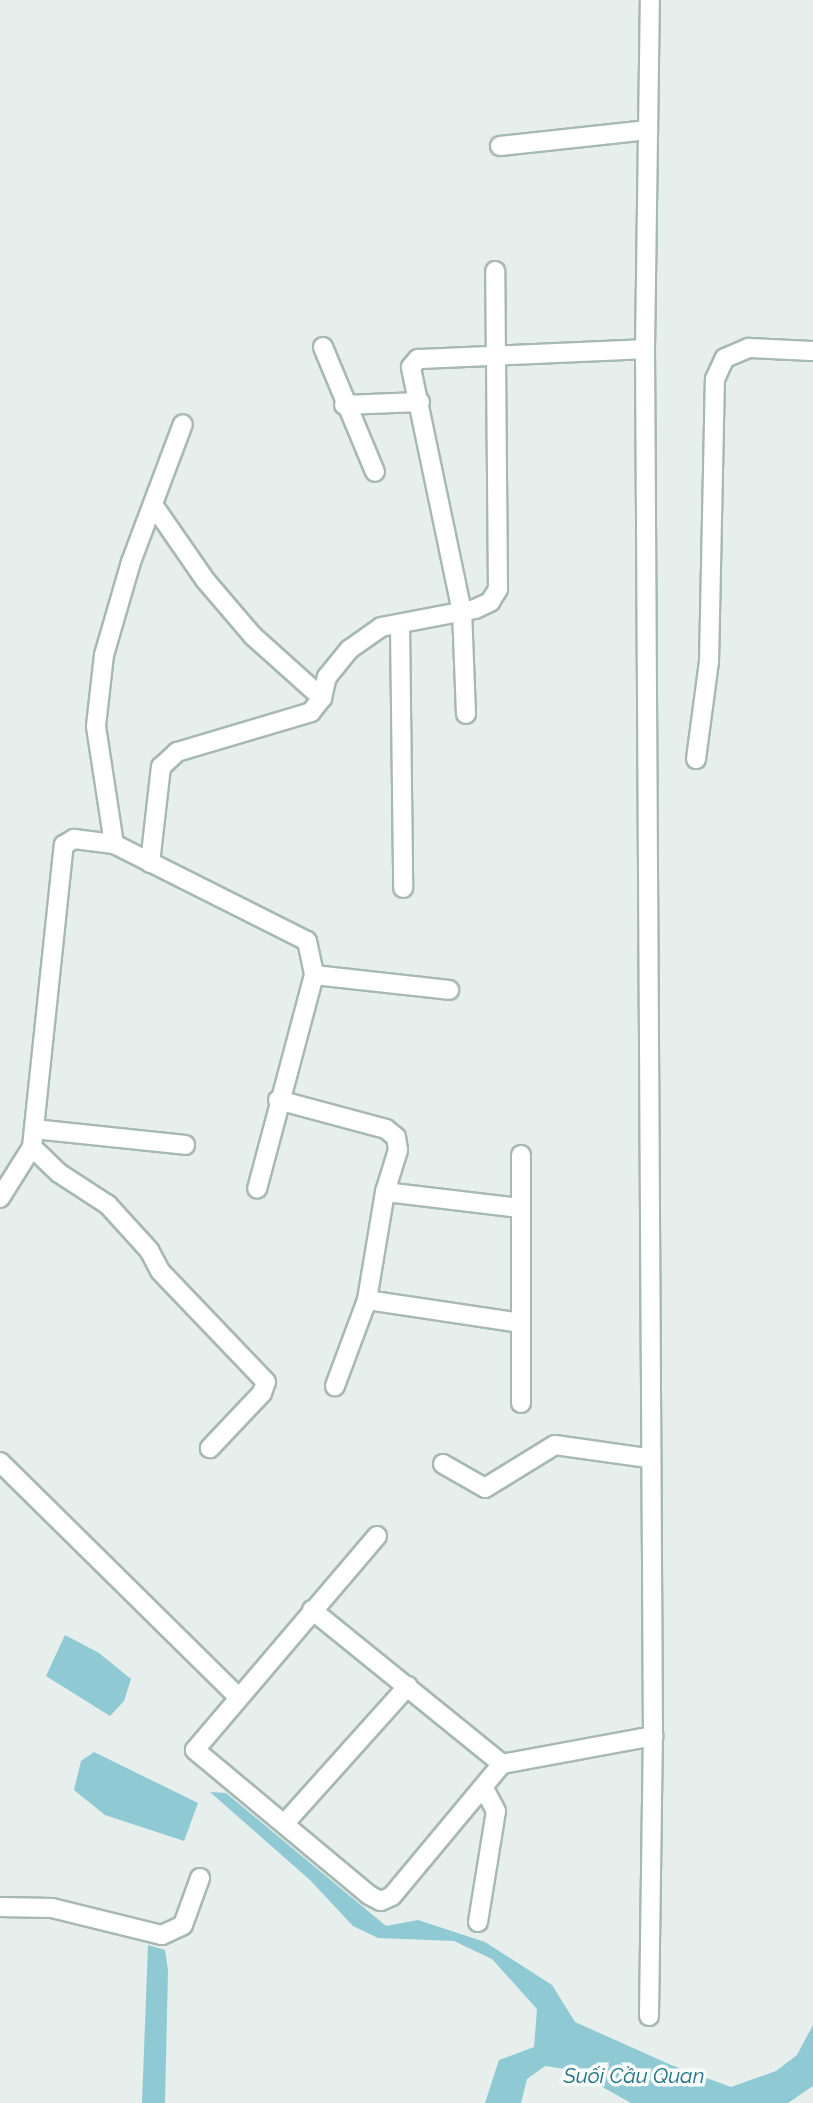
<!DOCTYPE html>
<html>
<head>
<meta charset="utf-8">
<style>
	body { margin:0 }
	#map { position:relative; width:813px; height:2103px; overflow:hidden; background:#e6efeb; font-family:Raleway,sans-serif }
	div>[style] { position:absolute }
	.water>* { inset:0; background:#8ec9d4 }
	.roads { filter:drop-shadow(2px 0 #a8b8b2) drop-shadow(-2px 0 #a8b8b2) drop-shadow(0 2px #a8b8b2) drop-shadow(0 -2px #a8b8b2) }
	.minor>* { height:18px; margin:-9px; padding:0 9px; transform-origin:9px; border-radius:9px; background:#fff }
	span { translate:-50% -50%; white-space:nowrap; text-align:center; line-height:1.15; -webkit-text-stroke:7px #f7fbf9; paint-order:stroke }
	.water-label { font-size:21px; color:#1c6f80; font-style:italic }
</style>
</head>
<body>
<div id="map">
	<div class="water">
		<div style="clip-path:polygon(65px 1635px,99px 1653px,131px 1679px,124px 1701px,110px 1716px,46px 1676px)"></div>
		<div style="clip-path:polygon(94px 1752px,198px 1803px,184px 1841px,105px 1815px,74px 1790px,81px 1761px)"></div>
		<div style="clip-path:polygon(210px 1792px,226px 1793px,386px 1926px,418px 1920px,485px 1942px,552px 1985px,575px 2022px,671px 2065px,731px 2087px,776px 2071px,797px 2055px,813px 2025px,813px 2086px,788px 2103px,631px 2103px,572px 2070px,545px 2066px,527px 2079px,521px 2103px,485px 2103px,499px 2060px,534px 2047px,537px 2009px,492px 1959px,454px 1941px,378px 1938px,353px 1926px,310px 1880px)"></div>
		<div style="clip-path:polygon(148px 1945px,165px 1950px,168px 1970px,165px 2103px,142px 2103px)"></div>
	</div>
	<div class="roads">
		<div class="minor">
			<div style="left:500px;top:146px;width:149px;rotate:-6.2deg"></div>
			<div style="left:323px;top:347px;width:135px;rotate:67.4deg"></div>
			<div style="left:344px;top:405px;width:76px;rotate:-2.3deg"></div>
			<div style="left:154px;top:506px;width:91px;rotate:55.3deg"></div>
			<div style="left:206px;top:581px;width:72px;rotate:49.5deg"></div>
			<div style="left:253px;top:636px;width:93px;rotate:41.9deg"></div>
			<div style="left:400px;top:624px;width:264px;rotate:89.3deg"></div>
			<div style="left:466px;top:714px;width:102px;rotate:-92.2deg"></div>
			<div style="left:462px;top:612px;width:250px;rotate:-101.8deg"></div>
			<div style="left:411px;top:367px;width:11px;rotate:-49deg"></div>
			<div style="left:418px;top:359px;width:227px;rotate:-2.5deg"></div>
			<div style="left:696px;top:759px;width:98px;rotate:-82.4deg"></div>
			<div style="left:709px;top:662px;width:283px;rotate:-88.8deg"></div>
			<div style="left:715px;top:379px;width:23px;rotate:-65deg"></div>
			<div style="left:725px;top:358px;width:26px;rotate:-23deg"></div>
			<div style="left:749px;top:348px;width:64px;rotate:2.7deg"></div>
			<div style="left:114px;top:844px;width:119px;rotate:-98.7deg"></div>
			<div style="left:96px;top:726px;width:71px;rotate:-83.6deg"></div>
			<div style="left:104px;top:655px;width:97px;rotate:-73.8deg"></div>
			<div style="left:131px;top:562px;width:147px;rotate:-69.4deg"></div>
			<div style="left:150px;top:863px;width:97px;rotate:-83.5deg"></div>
			<div style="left:161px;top:767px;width:22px;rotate:-43deg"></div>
			<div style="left:177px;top:752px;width:140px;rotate:-16.6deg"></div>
			<div style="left:311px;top:712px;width:18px;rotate:-52deg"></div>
			<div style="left:322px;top:698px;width:22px;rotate:-77deg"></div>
			<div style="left:327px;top:677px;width:36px;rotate:-51deg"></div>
			<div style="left:350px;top:649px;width:38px;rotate:-35deg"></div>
			<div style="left:381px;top:627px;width:96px;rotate:-10.8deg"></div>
			<div style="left:475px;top:609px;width:17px;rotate:-25deg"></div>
			<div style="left:490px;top:602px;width:15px;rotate:-58deg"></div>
			<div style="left:498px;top:589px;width:318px;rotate:-90.5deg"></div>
			<div style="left:314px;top:975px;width:136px;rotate:6.3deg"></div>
			<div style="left:278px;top:1100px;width:112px;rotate:15deg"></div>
			<div style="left:386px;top:1129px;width:13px;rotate:39deg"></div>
			<div style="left:396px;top:1137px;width:13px;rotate:81deg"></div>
			<div style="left:398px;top:1150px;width:44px;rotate:107.2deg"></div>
			<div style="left:385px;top:1192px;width:109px;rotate:99.5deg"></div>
			<div style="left:367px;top:1300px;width:92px;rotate:110.4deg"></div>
			<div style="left:34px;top:1129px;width:152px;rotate:6deg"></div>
			<div style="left:32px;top:1147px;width:37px;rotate:44deg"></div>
			<div style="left:59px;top:1173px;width:59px;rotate:33.1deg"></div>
			<div style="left:108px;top:1205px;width:61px;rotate:47.7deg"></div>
			<div style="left:149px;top:1250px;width:24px;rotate:62deg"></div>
			<div style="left:160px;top:1271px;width:153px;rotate:46.3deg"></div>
			<div style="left:266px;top:1382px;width:12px;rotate:110deg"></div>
			<div style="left:262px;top:1393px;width:76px;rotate:133.4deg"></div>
			<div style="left:521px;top:1155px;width:248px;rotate:90deg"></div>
			<div style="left:385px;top:1192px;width:135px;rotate:6.8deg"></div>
			<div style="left:0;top:1198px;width:60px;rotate:-57.9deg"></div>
			<div style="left:32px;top:1147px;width:304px;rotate:-84deg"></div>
			<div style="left:64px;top:845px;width:12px;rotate:-31deg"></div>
			<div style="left:74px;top:839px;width:40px;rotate:7.1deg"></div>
			<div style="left:114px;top:844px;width:216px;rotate:26.7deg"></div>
			<div style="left:307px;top:941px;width:35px;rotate:78deg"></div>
			<div style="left:314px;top:975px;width:221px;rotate:104.9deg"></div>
			<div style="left:367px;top:1300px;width:155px;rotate:8.5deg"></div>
			<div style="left:0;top:1462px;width:333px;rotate:44.6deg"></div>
			<div style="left:443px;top:1464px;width:48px;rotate:29.7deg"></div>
			<div style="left:485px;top:1488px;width:82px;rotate:-31.6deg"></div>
			<div style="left:555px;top:1445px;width:94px;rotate:8deg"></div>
			<div style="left:377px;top:1536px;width:281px;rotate:130.4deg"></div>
			<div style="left:195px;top:1750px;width:226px;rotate:39.8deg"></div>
			<div style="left:369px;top:1895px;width:13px;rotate:27deg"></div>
			<div style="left:381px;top:1901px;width:12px;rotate:-24deg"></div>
			<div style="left:392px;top:1896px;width:172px;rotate:-50.2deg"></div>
			<div style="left:502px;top:1764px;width:154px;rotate:-10.5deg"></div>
			<div style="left:312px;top:1610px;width:245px;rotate:39deg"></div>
			<div style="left:285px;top:1823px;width:184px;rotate:-48.1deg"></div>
			<div style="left:0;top:1907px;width:52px;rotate:1.1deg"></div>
			<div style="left:52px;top:1908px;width:113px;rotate:13.8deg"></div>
			<div style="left:162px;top:1935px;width:23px;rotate:-25deg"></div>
			<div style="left:183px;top:1925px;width:50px;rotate:-70.1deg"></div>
			<div style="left:478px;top:1922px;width:112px;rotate:-80.8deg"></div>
			<div style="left:496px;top:1811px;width:27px;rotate:-118deg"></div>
			<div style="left:649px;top:2016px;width:280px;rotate:-89.2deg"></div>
			<div style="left:653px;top:1736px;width:1387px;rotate:-90.33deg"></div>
			<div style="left:645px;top:349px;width:349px;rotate:-89.2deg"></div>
		</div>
	</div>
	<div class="water-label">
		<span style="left:634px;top:2076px">Suối Cầu Quan</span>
	</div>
</div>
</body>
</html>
